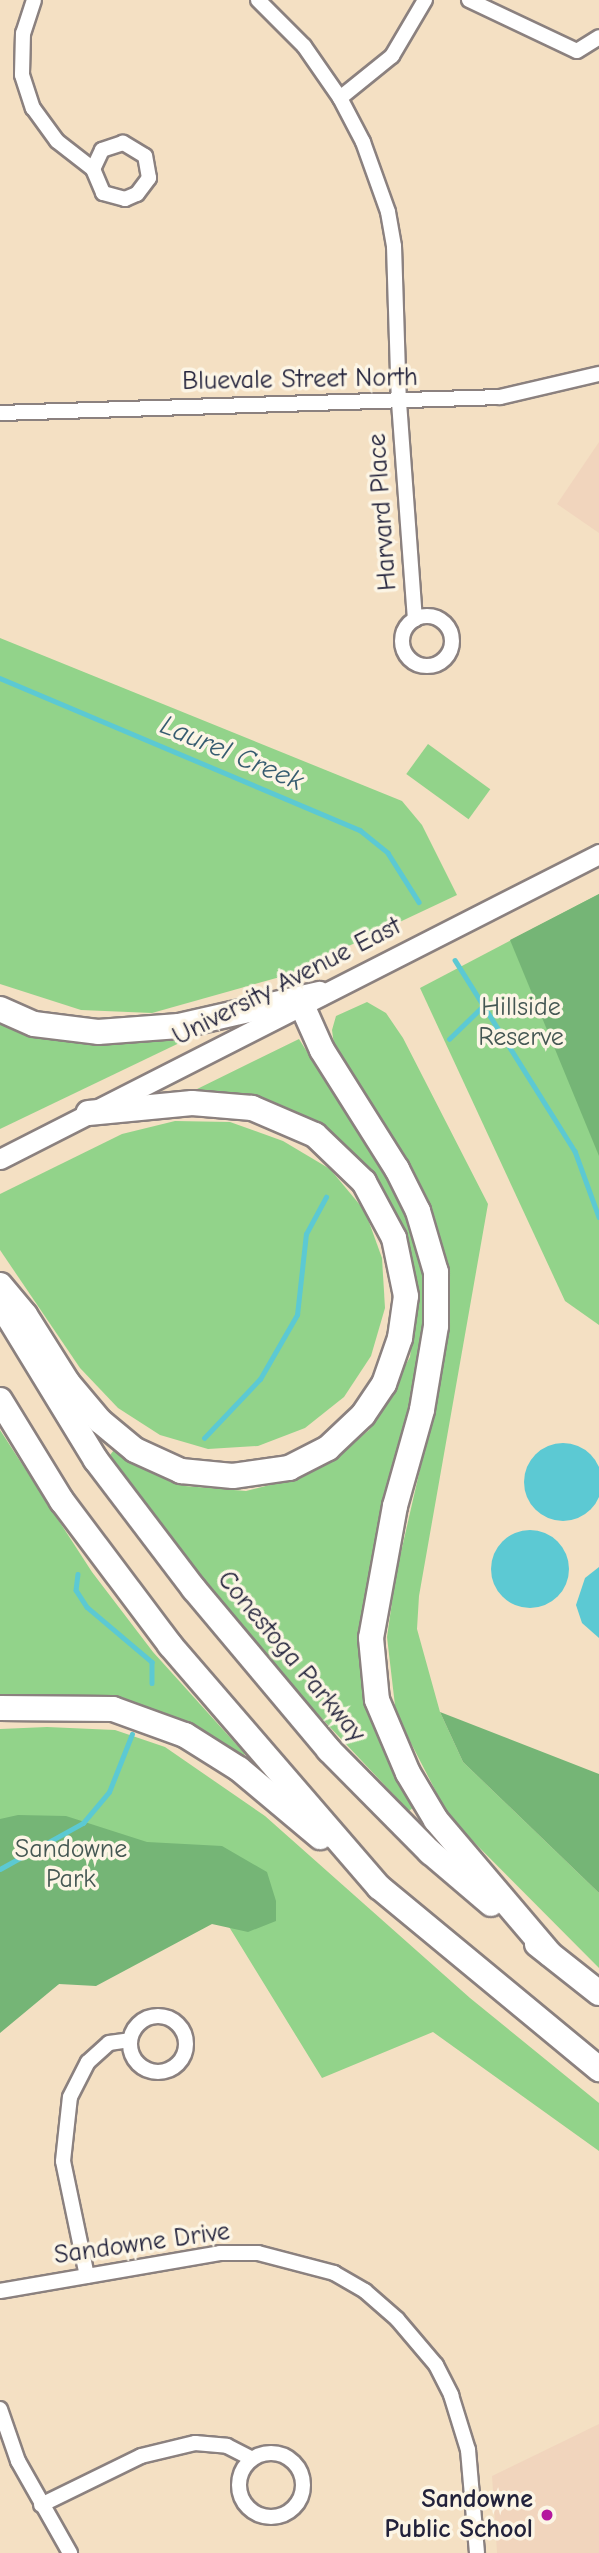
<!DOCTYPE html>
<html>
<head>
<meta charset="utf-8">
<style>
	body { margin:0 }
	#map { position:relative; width:599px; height:2553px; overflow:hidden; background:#f4e0c3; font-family:"Comic Neue",sans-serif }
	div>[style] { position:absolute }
	.built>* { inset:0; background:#f1d5bd }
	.green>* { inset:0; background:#92d38a; transform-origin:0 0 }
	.forest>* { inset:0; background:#75b576 }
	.water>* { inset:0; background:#5cc9d3 }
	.round { border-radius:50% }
	.stream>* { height:4.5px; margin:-2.25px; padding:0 2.25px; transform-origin:2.25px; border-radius:2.25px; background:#5cc9d3 }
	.roads { filter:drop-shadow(2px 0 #8b817f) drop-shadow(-2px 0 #8b817f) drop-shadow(0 2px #8b817f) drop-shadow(0 -2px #8b817f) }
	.street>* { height:14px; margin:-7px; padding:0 7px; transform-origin:7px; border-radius:7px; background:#fff }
	.street>.ring { margin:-7px; padding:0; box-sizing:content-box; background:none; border:14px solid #fff; border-radius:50% }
	.secondary>* { height:19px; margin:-9.5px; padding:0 9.5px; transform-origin:9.5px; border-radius:9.5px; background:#fff }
	.highway>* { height:24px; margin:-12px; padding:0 12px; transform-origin:12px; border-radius:12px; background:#fff }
	.dots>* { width:19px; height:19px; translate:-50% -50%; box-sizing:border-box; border:4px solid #fcf5e5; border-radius:50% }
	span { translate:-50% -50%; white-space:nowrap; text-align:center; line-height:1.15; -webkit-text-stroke:7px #fcf5e5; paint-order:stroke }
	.street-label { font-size:26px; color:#22223b }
	.park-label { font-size:26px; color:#445753 }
	.poi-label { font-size:26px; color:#22223b; font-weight:700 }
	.right { translate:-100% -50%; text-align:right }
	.water-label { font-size:28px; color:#365c70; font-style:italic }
</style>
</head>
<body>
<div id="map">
	<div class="built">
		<div style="clip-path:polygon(599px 442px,599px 533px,557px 504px)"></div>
		<div style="clip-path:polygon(599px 2424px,599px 2553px,497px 2553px,492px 2476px)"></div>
	</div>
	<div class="green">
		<div style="clip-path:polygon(0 638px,402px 801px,422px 825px,457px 895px,287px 975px,152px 1013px,81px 1010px,0 984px)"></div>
		<div style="left:428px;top:744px;width:77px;height:37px;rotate:36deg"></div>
		<div style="clip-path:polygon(599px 894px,599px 1325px,565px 1301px,420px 988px)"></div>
		<div style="clip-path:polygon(367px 1002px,386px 1013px,403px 1038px,488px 1204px,419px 1596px,417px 1629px,440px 1712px,463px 1762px,599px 1893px,599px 1968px,449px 1817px,396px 1714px,387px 1637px,396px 1574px,437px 1395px,450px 1272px,423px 1193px,334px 1045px,332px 1030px,336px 1016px)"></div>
		<div style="clip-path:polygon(0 1018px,192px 1030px,196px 1035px,0 1129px)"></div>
		<div style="clip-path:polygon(299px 1039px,412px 1220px,428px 1274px,426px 1341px,369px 1710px,389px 1759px,416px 1805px,409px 1811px,295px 1690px,200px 1576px,110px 1455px,114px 1450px,185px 1486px,246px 1491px,297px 1478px,333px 1460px,369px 1430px,410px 1357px,416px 1300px,409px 1246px,385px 1198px,360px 1164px,189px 1093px)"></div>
		<div style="clip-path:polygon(175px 1121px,230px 1122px,283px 1141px,330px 1169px,365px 1211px,382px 1258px,385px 1308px,371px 1356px,344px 1397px,305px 1428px,258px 1446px,208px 1449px,160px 1435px,118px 1408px,80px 1368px,0 1250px,0 1194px,122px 1134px)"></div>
		<div style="clip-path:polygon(0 1430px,92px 1572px,153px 1652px,245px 1754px,240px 1760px,201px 1733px,142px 1706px,33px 1696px,0 1697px)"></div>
		<div style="clip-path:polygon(47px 1727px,115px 1730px,165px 1747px,265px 1816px,470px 1998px,599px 2103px,599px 2151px,433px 2032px,322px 2078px,207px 1891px,0 2021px,0 1729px)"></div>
	</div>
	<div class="forest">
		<div style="clip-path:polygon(599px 894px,599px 1156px,510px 940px)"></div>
		<div style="clip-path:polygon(440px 1712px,599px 1774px,599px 1893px,463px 1762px)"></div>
		<div style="clip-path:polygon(18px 1815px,66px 1816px,147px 1842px,222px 1846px,267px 1872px,276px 1901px,276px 1921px,248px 1932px,212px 1924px,96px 1986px,59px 1984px,0 2033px,0 1819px)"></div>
	</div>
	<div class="water">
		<div class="round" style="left:524px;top:1443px;width:78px;height:78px"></div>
		<div class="round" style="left:491px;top:1530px;width:78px;height:78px"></div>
		<div style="clip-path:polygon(599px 1567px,599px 1638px,582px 1623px,576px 1605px,585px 1578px)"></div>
	</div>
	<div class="stream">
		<div style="left:0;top:678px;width:391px;rotate:22.9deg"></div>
		<div style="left:360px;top:830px;width:36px;rotate:39deg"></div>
		<div style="left:388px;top:853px;width:58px;rotate:57.7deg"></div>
		<div style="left:455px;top:960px;width:226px;rotate:57.9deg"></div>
		<div style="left:575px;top:1151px;width:70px;rotate:70deg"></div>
		<div style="left:449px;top:1039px;width:47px;rotate:-44.1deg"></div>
		<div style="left:204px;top:1438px;width:81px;rotate:-46.5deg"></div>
		<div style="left:260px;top:1379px;width:74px;rotate:-60deg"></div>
		<div style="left:297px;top:1315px;width:81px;rotate:-83.7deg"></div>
		<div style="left:306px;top:1234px;width:42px;rotate:-61.6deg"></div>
		<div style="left:78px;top:1574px;width:16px;rotate:97deg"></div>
		<div style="left:76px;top:1590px;width:20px;rotate:57deg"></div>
		<div style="left:87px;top:1607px;width:85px;rotate:40.2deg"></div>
		<div style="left:152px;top:1662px;width:21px;rotate:90deg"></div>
		<div style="left:0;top:1869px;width:95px;rotate:-29deg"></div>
		<div style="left:83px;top:1823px;width:40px;rotate:-50deg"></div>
		<div style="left:109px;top:1792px;width:62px;rotate:-68.4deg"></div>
	</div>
	<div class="roads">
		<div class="street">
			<div style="left:34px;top:0;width:35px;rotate:108deg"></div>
			<div style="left:23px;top:33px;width:42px;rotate:91.4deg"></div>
			<div style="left:22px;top:75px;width:35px;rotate:72deg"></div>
			<div style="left:33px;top:108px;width:41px;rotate:54deg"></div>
			<div style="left:57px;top:141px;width:46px;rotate:37.9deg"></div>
			<div style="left:93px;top:169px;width:26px;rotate:67deg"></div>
			<div style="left:103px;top:193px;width:23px;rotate:15deg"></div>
			<div style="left:125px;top:199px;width:13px;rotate:-23deg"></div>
			<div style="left:137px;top:194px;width:20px;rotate:-53deg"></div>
			<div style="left:149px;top:178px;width:22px;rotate:-100deg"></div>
			<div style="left:145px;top:156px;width:26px;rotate:-149deg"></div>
			<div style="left:123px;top:143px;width:22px;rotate:162deg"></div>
			<div style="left:102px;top:150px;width:21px;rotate:115deg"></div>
			<div style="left:258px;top:0;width:65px;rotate:45deg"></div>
			<div style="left:304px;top:46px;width:63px;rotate:55.3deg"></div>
			<div style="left:340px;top:98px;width:50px;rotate:62.4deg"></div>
			<div style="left:363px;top:142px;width:74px;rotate:70.3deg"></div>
			<div style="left:388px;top:212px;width:35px;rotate:80deg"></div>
			<div style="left:394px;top:246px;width:156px;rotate:88.2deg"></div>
			<div style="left:399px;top:402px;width:218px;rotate:85.8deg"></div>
			<div style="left:469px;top:0;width:119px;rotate:25.3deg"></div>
			<div style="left:577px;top:51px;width:26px;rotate:-32deg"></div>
			<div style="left:340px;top:98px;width:67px;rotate:-38.9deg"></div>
			<div style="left:392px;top:56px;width:65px;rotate:-59.5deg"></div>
			<div style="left:0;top:413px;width:500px;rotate:-1.83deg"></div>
			<div style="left:500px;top:397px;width:102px;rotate:-13.1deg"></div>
			<div class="ring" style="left:402px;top:616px;width:36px;height:36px"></div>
			<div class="ring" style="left:130px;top:2016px;width:42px;height:42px"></div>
			<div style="left:87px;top:2276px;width:117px;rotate:-101.8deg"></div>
			<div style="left:63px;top:2161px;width:64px;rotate:-83.8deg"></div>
			<div style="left:70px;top:2097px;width:39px;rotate:-63deg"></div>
			<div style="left:88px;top:2062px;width:28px;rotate:-42deg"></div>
			<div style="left:109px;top:2043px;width:21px;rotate:-8deg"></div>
			<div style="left:0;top:2291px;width:223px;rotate:-9.8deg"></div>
			<div style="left:220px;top:2253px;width:38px"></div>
			<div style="left:258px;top:2253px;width:79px;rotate:14.7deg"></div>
			<div style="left:334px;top:2273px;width:36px;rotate:30deg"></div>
			<div style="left:365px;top:2291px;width:43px;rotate:41.2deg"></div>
			<div style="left:397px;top:2319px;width:60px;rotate:49.7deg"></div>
			<div style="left:436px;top:2365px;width:34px;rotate:63deg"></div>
			<div style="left:451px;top:2395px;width:58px;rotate:72.8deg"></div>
			<div style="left:468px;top:2450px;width:103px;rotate:85deg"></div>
			<div style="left:0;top:2409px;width:55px;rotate:70.9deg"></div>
			<div style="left:18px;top:2461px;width:106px;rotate:60.5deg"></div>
			<div class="ring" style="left:239px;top:2453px;width:50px;height:50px"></div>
			<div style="left:41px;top:2505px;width:111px;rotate:-26.1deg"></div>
			<div style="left:141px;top:2456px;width:56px;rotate:-13.5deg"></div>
			<div style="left:195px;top:2443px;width:32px;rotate:5deg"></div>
			<div style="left:227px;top:2446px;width:28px;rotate:27deg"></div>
		</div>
		<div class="secondary">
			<div style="left:0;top:1159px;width:672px;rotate:-26.98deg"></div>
		</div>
		<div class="highway">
			<div style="left:301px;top:1003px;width:51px;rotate:65.9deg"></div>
			<div style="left:322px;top:1050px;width:141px;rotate:57.8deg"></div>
			<div style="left:397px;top:1169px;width:47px;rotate:63.4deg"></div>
			<div style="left:418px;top:1211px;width:64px;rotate:73.6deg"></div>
			<div style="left:436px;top:1272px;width:54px;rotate:90deg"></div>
			<div style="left:436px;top:1326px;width:85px;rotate:99.5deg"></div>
			<div style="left:422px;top:1410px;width:100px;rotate:105.7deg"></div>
			<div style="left:395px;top:1506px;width:134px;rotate:100.3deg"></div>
			<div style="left:371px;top:1638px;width:62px;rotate:84.5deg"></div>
			<div style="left:377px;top:1700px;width:79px;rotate:67deg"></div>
			<div style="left:408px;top:1773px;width:55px;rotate:59.2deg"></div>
			<div style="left:436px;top:1820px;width:175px;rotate:49.6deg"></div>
			<div style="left:0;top:1009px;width:37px;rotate:24deg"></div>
			<div style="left:34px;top:1024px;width:64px;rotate:7.1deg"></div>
			<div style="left:98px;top:1032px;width:81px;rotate:-4.2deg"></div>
			<div style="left:179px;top:1026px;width:144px;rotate:-12.9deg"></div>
			<div style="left:0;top:1285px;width:39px;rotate:50deg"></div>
			<div style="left:25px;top:1315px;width:80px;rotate:57.7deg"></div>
			<div style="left:68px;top:1383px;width:50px;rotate:49.9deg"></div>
			<div style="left:100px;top:1421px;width:45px;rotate:39.6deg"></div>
			<div style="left:135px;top:1450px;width:51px;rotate:24.5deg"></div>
			<div style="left:181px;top:1471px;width:52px;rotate:5.5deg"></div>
			<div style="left:233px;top:1476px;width:57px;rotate:-8.1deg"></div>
			<div style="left:289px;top:1468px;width:44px;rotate:-27.1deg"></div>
			<div style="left:328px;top:1448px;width:48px;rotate:-43.3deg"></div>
			<div style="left:363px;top:1415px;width:37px;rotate:-56deg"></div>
			<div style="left:384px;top:1384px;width:49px;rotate:-70.8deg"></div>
			<div style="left:400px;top:1338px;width:42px;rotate:-81.9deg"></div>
			<div style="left:406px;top:1296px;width:59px;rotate:-101.7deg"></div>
			<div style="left:394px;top:1238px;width:64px;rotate:-118.2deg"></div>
			<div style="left:364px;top:1182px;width:68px;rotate:-136.2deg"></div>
			<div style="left:315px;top:1135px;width:69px;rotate:-156.8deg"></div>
			<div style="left:252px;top:1108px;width:60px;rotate:-175.2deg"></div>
			<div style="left:192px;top:1103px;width:104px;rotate:174.5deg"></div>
			<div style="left:0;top:1303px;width:184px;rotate:58.6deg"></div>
			<div style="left:96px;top:1460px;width:162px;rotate:52.8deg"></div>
			<div style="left:194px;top:1589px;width:210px;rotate:50deg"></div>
			<div style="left:329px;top:1750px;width:144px;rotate:45.3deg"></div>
			<div style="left:430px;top:1852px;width:80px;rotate:40.4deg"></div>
			<div style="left:0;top:1400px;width:119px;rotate:58.5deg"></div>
			<div style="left:62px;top:1501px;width:180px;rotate:53.1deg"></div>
			<div style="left:170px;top:1645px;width:320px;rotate:49.2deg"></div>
			<div style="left:379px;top:1887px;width:286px;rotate:39.6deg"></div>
			<div style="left:0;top:1708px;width:113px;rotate:0.5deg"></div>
			<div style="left:113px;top:1709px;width:77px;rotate:19.9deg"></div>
			<div style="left:185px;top:1735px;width:64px;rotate:32.2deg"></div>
			<div style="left:239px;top:1769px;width:106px;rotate:40deg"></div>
			<div style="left:537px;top:1944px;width:79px;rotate:38.3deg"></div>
		</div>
	</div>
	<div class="dots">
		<div style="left:547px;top:2515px;background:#b5179e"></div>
	</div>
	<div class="street-label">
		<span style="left:300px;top:380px;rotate:-1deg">Bluevale Street North</span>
		<span style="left:383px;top:512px;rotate:-94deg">Harvard Place</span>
		<span style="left:287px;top:982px;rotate:-27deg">University Avenue East</span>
		<span style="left:291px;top:1657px;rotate:50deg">Conestoga Parkway</span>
		<span style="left:142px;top:2244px;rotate:-8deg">Sandowne Drive</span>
	</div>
	<div class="park-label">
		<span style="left:521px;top:1023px">Hillside<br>Reserve</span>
		<span style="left:71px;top:1865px">Sandowne<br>Park</span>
	</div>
	<div class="poi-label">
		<span class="right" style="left:533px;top:2515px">Sandowne<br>Public School</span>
	</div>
	<div class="water-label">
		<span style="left:232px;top:753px;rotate:23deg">Laurel Creek</span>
	</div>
</div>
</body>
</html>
